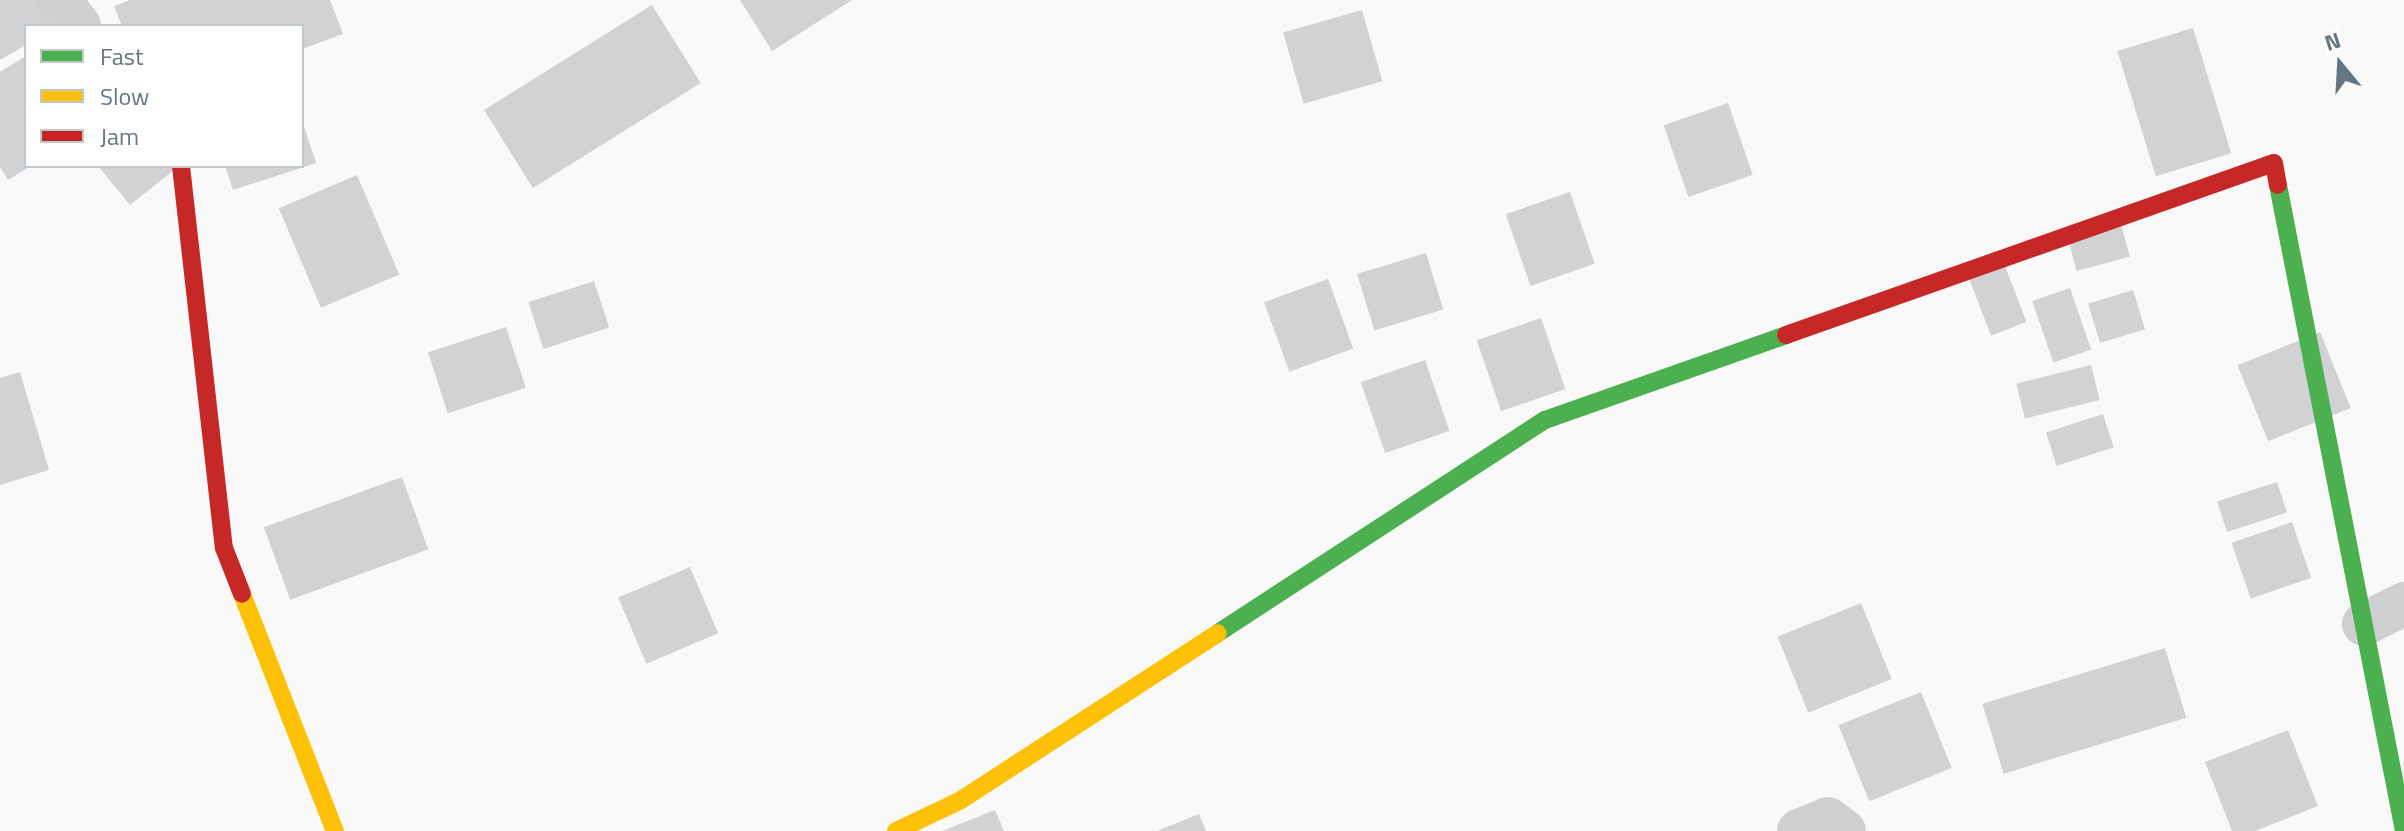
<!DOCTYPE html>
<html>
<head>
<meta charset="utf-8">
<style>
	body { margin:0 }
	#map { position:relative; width:2404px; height:831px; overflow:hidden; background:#f9f9f9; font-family:"Titillium Web",sans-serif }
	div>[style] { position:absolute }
	.building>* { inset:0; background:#d0d2d3; transform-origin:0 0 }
	.street>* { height:44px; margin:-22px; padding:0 22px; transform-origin:22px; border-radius:22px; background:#cecfd0 }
	.fast>* { height:18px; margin:-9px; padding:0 9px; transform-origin:9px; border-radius:9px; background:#4caf50 }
	.slow>* { height:18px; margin:-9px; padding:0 9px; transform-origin:9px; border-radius:9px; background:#ffc107 }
	.jam>* { height:18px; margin:-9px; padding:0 9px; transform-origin:9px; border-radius:9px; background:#c62828 }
	span { translate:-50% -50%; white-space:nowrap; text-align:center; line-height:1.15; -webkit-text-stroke:8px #fff; paint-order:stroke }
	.legend { position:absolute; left:24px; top:24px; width:280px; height:144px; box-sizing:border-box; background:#fff; border:2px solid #c1c8cd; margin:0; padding:10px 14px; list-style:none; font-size:24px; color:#657683 }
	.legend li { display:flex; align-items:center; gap:16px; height:40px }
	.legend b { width:40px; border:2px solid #c1c8cd }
	.north { position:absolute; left:2300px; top:24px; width:80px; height:80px; -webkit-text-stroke:6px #fff; paint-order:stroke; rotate:342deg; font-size:22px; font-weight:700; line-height:32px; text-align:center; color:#657683 }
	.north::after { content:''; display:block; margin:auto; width:28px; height:36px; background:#657683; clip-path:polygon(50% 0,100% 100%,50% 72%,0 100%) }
</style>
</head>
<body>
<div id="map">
	<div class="building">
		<div style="clip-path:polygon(0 0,79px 0,59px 26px,26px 26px,26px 45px,0 60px)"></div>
		<div style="clip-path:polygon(130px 0,330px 0,343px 34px,302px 49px,302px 26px,122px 26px,114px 6px)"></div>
		<div style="clip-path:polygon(740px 0,852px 0,772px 51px)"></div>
		<div style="left:652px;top:5px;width:92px;height:198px;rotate:58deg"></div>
		<div style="left:1362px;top:10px;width:74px;height:82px;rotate:74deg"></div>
		<div style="left:2193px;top:28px;width:131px;height:79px;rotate:73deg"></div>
		<div style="clip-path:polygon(26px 56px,26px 166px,31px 166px,8px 180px,0 167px,0 72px)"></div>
		<div style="left:1728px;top:103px;width:76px;height:68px;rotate:71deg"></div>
		<div style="clip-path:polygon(303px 124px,316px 163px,233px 190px,225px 166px,302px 166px)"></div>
		<div style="clip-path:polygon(98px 166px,179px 166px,130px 205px)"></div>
		<div style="left:357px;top:175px;width:108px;height:85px;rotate:67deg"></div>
		<div style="left:1570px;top:192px;width:76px;height:68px;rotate:71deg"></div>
		<div style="left:2121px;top:224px;width:34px;height:55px;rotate:75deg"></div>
		<div style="left:1426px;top:253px;width:59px;height:72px;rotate:73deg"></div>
		<div style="left:2005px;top:266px;width:60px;height:38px;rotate:69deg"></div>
		<div style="left:1328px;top:279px;width:74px;height:68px;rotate:70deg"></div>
		<div style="left:594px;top:281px;width:49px;height:69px;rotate:72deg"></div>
		<div style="left:2070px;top:288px;width:65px;height:40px;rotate:71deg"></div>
		<div style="left:2133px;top:290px;width:41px;height:47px;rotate:73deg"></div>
		<div style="left:1541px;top:318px;width:75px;height:68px;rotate:71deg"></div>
		<div style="left:506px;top:327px;width:64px;height:82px;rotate:72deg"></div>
		<div style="left:2320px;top:332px;width:82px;height:89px;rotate:68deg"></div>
		<div style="left:1425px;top:360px;width:75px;height:68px;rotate:71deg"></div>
		<div style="left:2091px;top:365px;width:36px;height:77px;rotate:76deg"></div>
		<div style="clip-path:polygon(20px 372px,49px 470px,0 485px,0 378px)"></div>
		<div style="left:2103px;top:414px;width:35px;height:60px;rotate:72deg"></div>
		<div style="left:402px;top:477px;width:77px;height:147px;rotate:70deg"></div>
		<div style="left:2277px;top:482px;width:32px;height:63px;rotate:72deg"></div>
		<div style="left:2292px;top:522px;width:59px;height:64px;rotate:71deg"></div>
		<div style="left:690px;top:567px;width:72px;height:78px;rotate:67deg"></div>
		<div style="left:1861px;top:603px;width:82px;height:90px;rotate:68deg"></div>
		<div style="left:2165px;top:648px;width:73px;height:191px;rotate:73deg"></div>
		<div style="left:1921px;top:692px;width:82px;height:89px;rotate:68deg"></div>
		<div style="clip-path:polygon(2288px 730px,2318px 806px,2255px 831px,2232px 831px,2205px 762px)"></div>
		<div style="clip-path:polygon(995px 810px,1004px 831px,942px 831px)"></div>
		<div style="clip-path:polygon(1199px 814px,1206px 831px,1157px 831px)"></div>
	</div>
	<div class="street">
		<div style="left:59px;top:0;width:33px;rotate:52deg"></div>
		<div style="left:2364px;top:624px;width:45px;rotate:-26.6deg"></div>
		<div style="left:1799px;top:831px;width:31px;rotate:-22deg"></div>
		<div style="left:1828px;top:819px;width:20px;rotate:37deg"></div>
	</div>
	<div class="fast">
		<div style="left:2278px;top:185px;width:658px;rotate:78.96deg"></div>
		<div style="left:1218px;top:633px;width:390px;rotate:-33.1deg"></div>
		<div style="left:1545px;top:420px;width:256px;rotate:-19.4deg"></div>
	</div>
	<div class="slow">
		<div style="left:242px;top:594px;width:255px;rotate:68.6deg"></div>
		<div style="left:896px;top:831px;width:72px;rotate:-25.5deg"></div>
		<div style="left:961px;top:800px;width:306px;rotate:-33deg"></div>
	</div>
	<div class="jam">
		<div style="left:181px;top:166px;width:384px;rotate:83.6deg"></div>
		<div style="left:224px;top:548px;width:49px;rotate:68.6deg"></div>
		<div style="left:1786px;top:335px;width:517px;rotate:-19.42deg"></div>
		<div style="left:2274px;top:163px;width:22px;rotate:80deg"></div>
	</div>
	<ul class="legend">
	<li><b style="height:10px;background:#4caf50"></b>Fast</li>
	<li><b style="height:10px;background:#ffc107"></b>Slow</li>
	<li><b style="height:10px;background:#c62828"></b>Jam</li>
	</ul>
	<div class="north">N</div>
</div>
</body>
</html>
